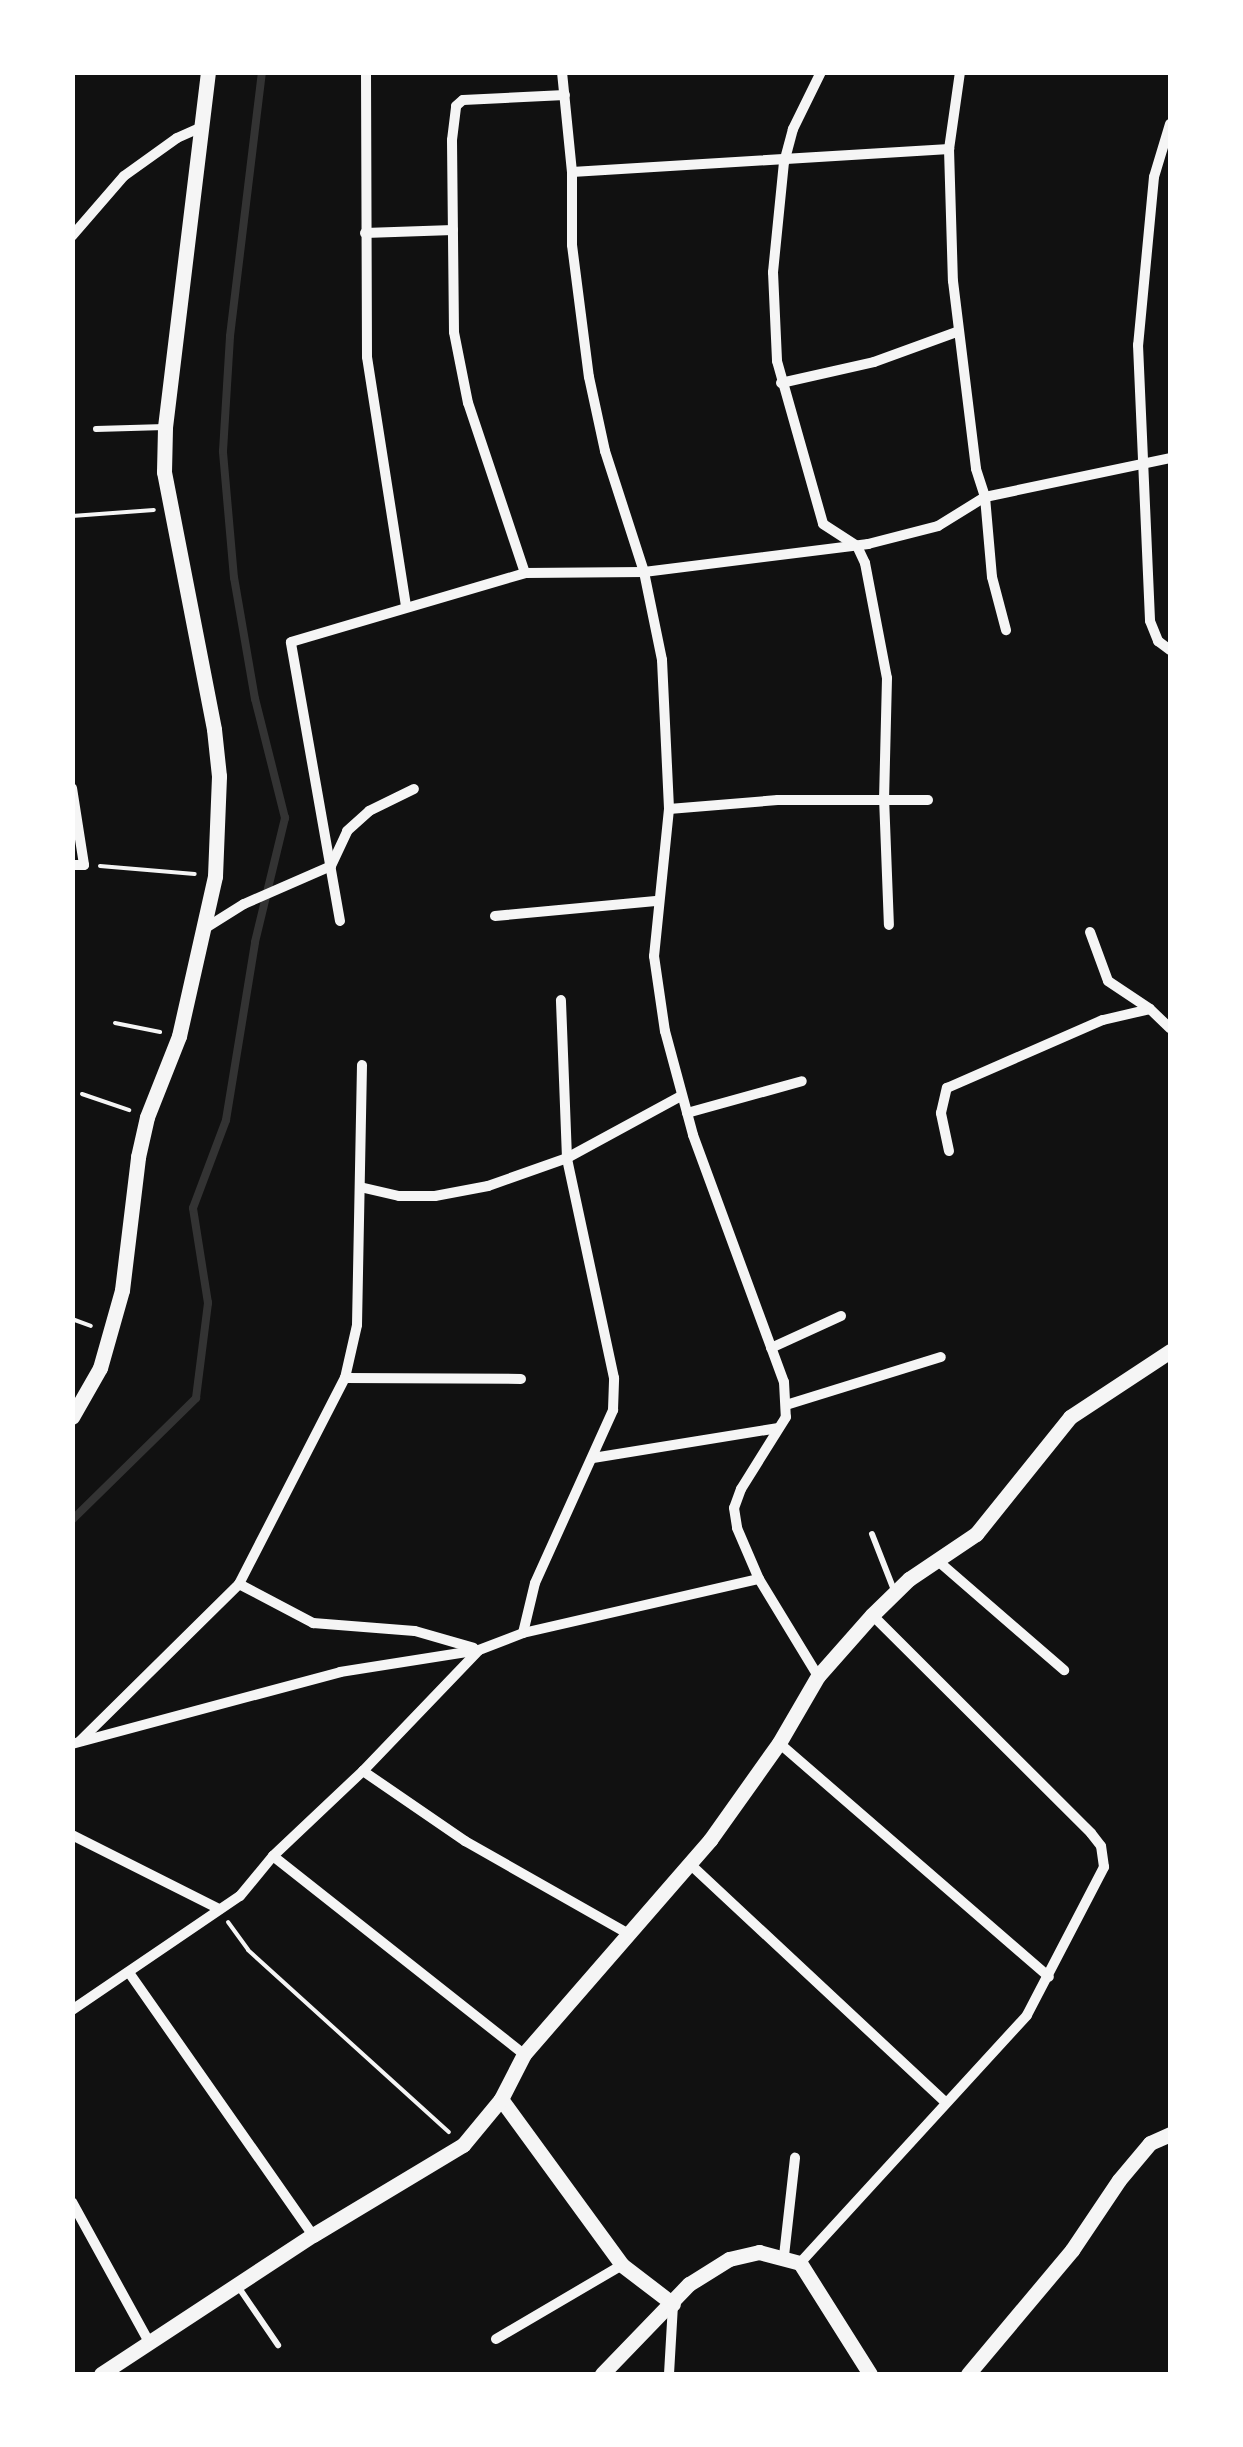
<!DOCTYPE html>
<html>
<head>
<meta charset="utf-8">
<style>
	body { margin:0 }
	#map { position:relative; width:1243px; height:2447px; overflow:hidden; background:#111; font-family:"Open Sans",sans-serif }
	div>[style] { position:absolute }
	.stream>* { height:8px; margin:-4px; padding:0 4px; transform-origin:4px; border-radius:4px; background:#333 }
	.path>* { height:4px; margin:-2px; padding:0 2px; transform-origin:2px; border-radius:2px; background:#f5f5f5 }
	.service>* { height:6px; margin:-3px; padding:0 3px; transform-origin:3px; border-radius:3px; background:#f5f5f5 }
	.minor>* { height:10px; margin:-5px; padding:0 5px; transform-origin:5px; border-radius:5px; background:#f5f5f5 }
	.tertiary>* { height:15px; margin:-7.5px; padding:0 7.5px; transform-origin:7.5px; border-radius:7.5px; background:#f5f5f5 }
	span { translate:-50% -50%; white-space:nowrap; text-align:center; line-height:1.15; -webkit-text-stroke:8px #fff; paint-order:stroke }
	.frame { position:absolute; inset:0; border:75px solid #fff; pointer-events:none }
</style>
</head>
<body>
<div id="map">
	<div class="stream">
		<div style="left:72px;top:1520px;width:174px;rotate:-44.5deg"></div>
		<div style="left:196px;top:1398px;width:96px;rotate:-82.8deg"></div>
		<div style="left:208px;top:1303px;width:96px;rotate:-99deg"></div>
		<div style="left:193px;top:1208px;width:94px;rotate:-69.4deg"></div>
		<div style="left:226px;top:1120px;width:180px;rotate:-80.7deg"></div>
		<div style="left:255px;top:942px;width:128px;rotate:-76.4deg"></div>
		<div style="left:285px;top:818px;width:123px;rotate:-104.1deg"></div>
		<div style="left:255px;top:699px;width:123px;rotate:-99.8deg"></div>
		<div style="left:234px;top:578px;width:127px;rotate:-95deg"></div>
		<div style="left:223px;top:451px;width:115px;rotate:-86.5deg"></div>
		<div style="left:230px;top:336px;width:266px;rotate:-83.1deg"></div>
	</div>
	<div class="path">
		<div style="left:72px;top:516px;width:82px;rotate:-4.2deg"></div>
		<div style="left:100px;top:866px;width:95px;rotate:4.8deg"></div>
		<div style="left:115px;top:1023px;width:46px;rotate:11.3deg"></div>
		<div style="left:82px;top:1094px;width:50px;rotate:18.8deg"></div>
		<div style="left:72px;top:1319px;width:20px;rotate:20deg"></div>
		<div style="left:228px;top:1922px;width:34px;rotate:54deg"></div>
		<div style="left:248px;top:1950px;width:271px;rotate:42.2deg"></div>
	</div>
	<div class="service">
		<div style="left:96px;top:429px;width:69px;rotate:-1.7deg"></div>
		<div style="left:872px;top:1534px;width:60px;rotate:68.6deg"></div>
		<div style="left:237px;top:2285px;width:73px;rotate:55.7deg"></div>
	</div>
	<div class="minor">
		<div style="left:366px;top:72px;width:285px;rotate:89.8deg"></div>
		<div style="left:367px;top:357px;width:252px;rotate:81.1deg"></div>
		<div style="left:562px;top:72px;width:100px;rotate:84.3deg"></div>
		<div style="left:572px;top:172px;width:73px;rotate:90deg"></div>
		<div style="left:572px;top:245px;width:133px;rotate:82.7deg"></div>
		<div style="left:589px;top:377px;width:76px;rotate:77.8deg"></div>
		<div style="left:605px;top:451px;width:127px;rotate:72.1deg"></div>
		<div style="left:644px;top:572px;width:90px;rotate:78.4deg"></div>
		<div style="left:662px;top:660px;width:149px;rotate:87.3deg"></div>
		<div style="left:669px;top:809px;width:148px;rotate:95.8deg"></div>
		<div style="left:654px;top:956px;width:76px;rotate:81.7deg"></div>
		<div style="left:665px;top:1031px;width:108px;rotate:74.9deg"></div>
		<div style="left:693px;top:1135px;width:263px;rotate:69.8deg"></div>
		<div style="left:784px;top:1382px;width:35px;rotate:87deg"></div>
		<div style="left:786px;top:1417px;width:85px;rotate:122deg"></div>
		<div style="left:741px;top:1489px;width:20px;rotate:110deg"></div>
		<div style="left:734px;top:1508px;width:20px;rotate:81deg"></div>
		<div style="left:737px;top:1528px;width:56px;rotate:66.7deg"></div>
		<div style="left:759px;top:1579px;width:114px;rotate:58.7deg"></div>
		<div style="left:821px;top:72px;width:64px;rotate:116.2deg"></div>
		<div style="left:793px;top:129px;width:34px;rotate:105deg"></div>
		<div style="left:784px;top:162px;width:111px;rotate:95.7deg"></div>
		<div style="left:773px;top:272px;width:89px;rotate:87.4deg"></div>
		<div style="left:777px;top:361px;width:169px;rotate:74.2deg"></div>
		<div style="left:823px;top:524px;width:40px;rotate:32.9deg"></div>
		<div style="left:857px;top:546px;width:19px;rotate:65deg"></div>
		<div style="left:865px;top:563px;width:117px;rotate:79.2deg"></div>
		<div style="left:887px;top:678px;width:119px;rotate:91.4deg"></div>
		<div style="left:884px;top:797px;width:128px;rotate:87.8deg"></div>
		<div style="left:960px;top:72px;width:78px;rotate:98.1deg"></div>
		<div style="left:949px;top:149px;width:132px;rotate:88.3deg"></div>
		<div style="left:953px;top:281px;width:189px;rotate:83deg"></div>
		<div style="left:976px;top:469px;width:29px;rotate:72deg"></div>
		<div style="left:985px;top:497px;width:80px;rotate:85deg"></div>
		<div style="left:992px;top:577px;width:55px;rotate:75.2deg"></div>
		<div style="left:1170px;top:124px;width:55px;rotate:106.8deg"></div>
		<div style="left:1154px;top:177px;width:169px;rotate:95.4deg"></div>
		<div style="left:1138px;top:345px;width:276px;rotate:87.5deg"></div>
		<div style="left:1150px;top:621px;width:22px;rotate:68deg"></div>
		<div style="left:1158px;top:641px;width:15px;rotate:37deg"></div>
		<div style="left:572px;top:172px;width:378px;rotate:-3.5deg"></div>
		<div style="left:365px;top:233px;width:88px;rotate:-2deg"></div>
		<div style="left:72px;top:236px;width:79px;rotate:-49.1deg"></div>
		<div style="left:124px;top:176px;width:65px;rotate:-35.6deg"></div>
		<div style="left:177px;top:138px;width:27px;rotate:-24deg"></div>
		<div style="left:781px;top:383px;width:95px;rotate:-12.7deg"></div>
		<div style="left:874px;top:362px;width:90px;rotate:-20deg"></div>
		<div style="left:525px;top:573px;width:179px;rotate:-108.5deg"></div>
		<div style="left:468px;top:403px;width:72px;rotate:-101.2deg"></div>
		<div style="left:454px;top:332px;width:192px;rotate:-90.6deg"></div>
		<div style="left:452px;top:140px;width:34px;rotate:-83deg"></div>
		<div style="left:456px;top:106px;width:9px;rotate:-41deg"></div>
		<div style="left:463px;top:100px;width:102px;rotate:-2.8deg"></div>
		<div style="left:72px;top:788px;width:78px;rotate:81.1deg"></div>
		<div style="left:84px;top:865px;width:12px;rotate:180deg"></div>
		<div style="left:669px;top:809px;width:109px;rotate:-4.7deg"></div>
		<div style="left:778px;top:800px;width:150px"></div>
		<div style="left:495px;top:916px;width:164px;rotate:-5.3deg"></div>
		<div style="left:340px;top:921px;width:283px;rotate:-100deg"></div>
		<div style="left:291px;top:642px;width:244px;rotate:-16.4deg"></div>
		<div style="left:525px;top:573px;width:119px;rotate:-0.5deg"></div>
		<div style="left:644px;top:572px;width:226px;rotate:-7.1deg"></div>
		<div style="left:868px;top:544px;width:72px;rotate:-14.4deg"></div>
		<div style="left:938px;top:526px;width:55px;rotate:-31.7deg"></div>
		<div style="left:985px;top:497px;width:189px;rotate:-11.9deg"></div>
		<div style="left:204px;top:929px;width:47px;rotate:-32deg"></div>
		<div style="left:244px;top:904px;width:95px;rotate:-23.6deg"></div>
		<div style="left:331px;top:866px;width:38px;rotate:-65deg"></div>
		<div style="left:347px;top:831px;width:30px;rotate:-42deg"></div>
		<div style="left:369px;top:811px;width:50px;rotate:-26.1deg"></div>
		<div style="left:1090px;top:932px;width:52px;rotate:69.8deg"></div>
		<div style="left:1108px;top:981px;width:50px;rotate:33.7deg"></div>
		<div style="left:687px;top:1113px;width:119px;rotate:-15.5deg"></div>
		<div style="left:949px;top:1151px;width:39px;rotate:-102deg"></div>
		<div style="left:941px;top:1113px;width:26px;rotate:-77deg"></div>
		<div style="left:947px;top:1088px;width:170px;rotate:-23.6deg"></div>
		<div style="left:1103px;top:1020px;width:48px;rotate:-13.2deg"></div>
		<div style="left:1150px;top:1009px;width:28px;rotate:44deg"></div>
		<div style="left:360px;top:1187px;width:40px;rotate:13deg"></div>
		<div style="left:399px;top:1196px;width:36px"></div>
		<div style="left:435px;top:1196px;width:54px;rotate:-10.7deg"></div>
		<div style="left:488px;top:1186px;width:84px;rotate:-19.5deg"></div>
		<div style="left:567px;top:1158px;width:130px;rotate:-28.5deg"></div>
		<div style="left:771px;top:1348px;width:77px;rotate:-24.6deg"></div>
		<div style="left:345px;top:1378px;width:176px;rotate:0.3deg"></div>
		<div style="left:786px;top:1405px;width:162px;rotate:-17.2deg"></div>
		<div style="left:593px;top:1458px;width:188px;rotate:-9.2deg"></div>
		<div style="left:938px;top:1561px;width:167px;rotate:40.9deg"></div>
		<div style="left:239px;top:1584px;width:84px;rotate:27.8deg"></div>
		<div style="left:313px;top:1623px;width:102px;rotate:4.5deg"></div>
		<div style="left:415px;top:1631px;width:61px;rotate:16.1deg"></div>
		<div style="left:523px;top:1633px;width:51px;rotate:-76.5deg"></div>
		<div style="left:535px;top:1583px;width:190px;rotate:-65.7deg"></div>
		<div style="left:613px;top:1410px;width:32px;rotate:-88deg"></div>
		<div style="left:614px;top:1378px;width:225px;rotate:-102.1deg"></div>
		<div style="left:567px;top:1158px;width:158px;rotate:-92.2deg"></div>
		<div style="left:80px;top:1741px;width:223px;rotate:-44.6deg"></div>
		<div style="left:239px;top:1584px;width:232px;rotate:-62.8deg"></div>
		<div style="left:345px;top:1378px;width:54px;rotate:-77.2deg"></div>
		<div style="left:357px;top:1325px;width:260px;rotate:-88.9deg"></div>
		<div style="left:779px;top:1743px;width:357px;rotate:40.9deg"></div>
		<div style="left:72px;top:1744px;width:278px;rotate:-15deg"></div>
		<div style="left:340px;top:1672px;width:141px;rotate:-9deg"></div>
		<div style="left:479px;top:1650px;width:47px;rotate:-21.1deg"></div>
		<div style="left:523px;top:1633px;width:242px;rotate:-12.9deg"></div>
		<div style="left:363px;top:1771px;width:124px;rotate:34.5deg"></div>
		<div style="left:465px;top:1841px;width:186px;rotate:29.6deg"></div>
		<div style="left:72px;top:1835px;width:165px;rotate:26.7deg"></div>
		<div style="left:273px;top:1856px;width:320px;rotate:38.3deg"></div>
		<div style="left:691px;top:1865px;width:347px;rotate:43deg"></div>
		<div style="left:130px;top:1974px;width:319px;rotate:55deg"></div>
		<div style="left:72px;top:2010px;width:203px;rotate:-34.2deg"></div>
		<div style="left:240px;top:1896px;width:52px;rotate:-50.5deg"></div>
		<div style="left:273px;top:1856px;width:124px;rotate:-43.4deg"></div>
		<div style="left:363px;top:1771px;width:166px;rotate:-46.2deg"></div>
		<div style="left:72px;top:2202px;width:160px;rotate:61.2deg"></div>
		<div style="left:784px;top:2256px;width:99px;rotate:-83.6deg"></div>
		<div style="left:800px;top:2263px;width:336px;rotate:-47.5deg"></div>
		<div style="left:1027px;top:2015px;width:167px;rotate:-62.5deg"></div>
		<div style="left:1104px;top:1867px;width:21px;rotate:-98deg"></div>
		<div style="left:1101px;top:1846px;width:16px;rotate:-128deg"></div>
		<div style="left:1091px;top:1833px;width:309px;rotate:-135.1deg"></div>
		<div style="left:496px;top:2339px;width:146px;rotate:-30.4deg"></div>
		<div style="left:669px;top:2374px;width:70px;rotate:-86.7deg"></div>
	</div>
	<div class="tertiary">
		<div style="left:72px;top:1417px;width:56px;rotate:-60.3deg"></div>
		<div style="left:100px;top:1368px;width:81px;rotate:-74.2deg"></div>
		<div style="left:122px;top:1290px;width:134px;rotate:-83.1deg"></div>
		<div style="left:138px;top:1157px;width:41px;rotate:-77.3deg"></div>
		<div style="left:147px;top:1117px;width:87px;rotate:-68.4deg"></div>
		<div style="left:179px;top:1036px;width:164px;rotate:-77.3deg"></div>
		<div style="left:215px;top:876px;width:100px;rotate:-87.7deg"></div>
		<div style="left:219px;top:776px;width:47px;rotate:-96.1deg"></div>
		<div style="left:214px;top:729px;width:262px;rotate:-101deg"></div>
		<div style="left:164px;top:472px;width:45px;rotate:-88.7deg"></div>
		<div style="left:165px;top:427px;width:358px;rotate:-83.1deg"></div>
		<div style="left:501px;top:2099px;width:205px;rotate:53.9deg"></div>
		<div style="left:622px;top:2265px;width:64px;rotate:37.4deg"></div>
		<div style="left:101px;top:2374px;width:254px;rotate:-33.3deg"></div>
		<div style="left:313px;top:2235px;width:175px;rotate:-31deg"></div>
		<div style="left:463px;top:2145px;width:60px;rotate:-50.4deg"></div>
		<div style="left:501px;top:2099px;width:51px;rotate:-62.9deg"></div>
		<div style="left:524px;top:2054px;width:284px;rotate:-49deg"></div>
		<div style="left:710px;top:1840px;width:119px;rotate:-54.6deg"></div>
		<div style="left:779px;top:1743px;width:78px;rotate:-59.8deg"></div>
		<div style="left:818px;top:1676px;width:81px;rotate:-48.5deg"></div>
		<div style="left:872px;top:1615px;width:52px;rotate:-44.2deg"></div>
		<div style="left:909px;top:1579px;width:81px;rotate:-33.9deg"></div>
		<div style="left:976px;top:1534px;width:150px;rotate:-51.2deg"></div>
		<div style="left:1070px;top:1417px;width:120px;rotate:-33.4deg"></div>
		<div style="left:602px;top:2374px;width:125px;rotate:-46deg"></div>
		<div style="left:689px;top:2284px;width:47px;rotate:-32deg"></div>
		<div style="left:729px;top:2259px;width:31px;rotate:-13deg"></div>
		<div style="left:759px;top:2252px;width:42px;rotate:15deg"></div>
		<div style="left:800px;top:2263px;width:131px;rotate:57.8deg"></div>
		<div style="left:968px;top:2374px;width:162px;rotate:-50deg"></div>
		<div style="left:1072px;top:2250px;width:84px;rotate:-56.1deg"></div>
		<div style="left:1119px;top:2180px;width:48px;rotate:-50deg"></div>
		<div style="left:1150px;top:2143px;width:22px;rotate:-24deg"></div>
	</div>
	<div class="frame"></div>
</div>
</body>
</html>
